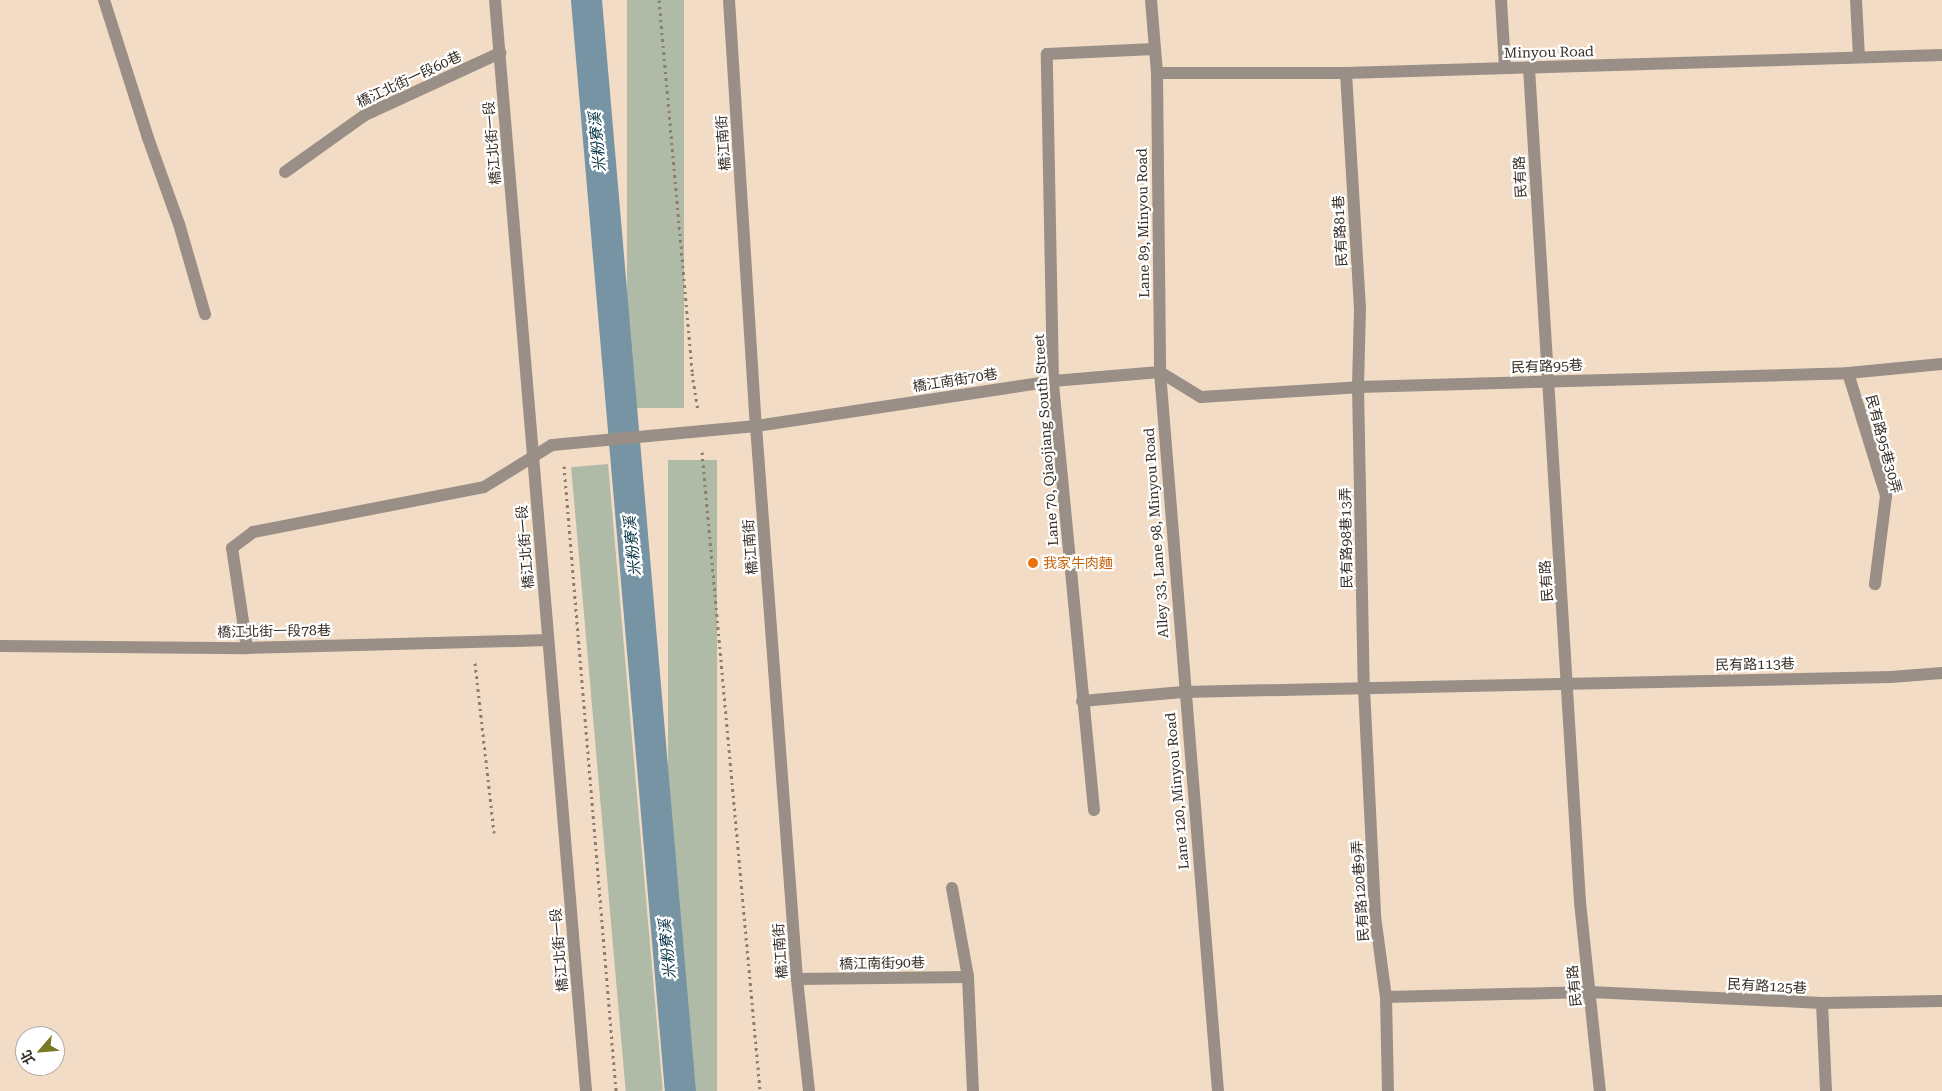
<!DOCTYPE html>
<html>
<head>
<meta charset="utf-8">
<style>
	body { margin:0 }
	#map { position:relative; width:1942px; height:1091px; overflow:hidden; background:#f2dcc5; font-family:"Roboto Serif","Noto Sans TC",serif }
	div>[style] { position:absolute }
	.green>* { inset:0; background:#b0bba7; transform-origin:0 0 }
	.canal>* { height:31px; margin:-15.5px; padding:0 15.5px; transform-origin:15.5px; border-radius:15.5px; background:#7694a3 }
	.path>* { height:3px; margin-top:-1.5px; transform-origin:0; background:repeating-linear-gradient(90deg,#8c7e6e 0 2.5px,transparent 0 6.5px) }
	.minor>* { height:12px; margin:-6px; padding:0 6px; transform-origin:6px; border-radius:6px; background:#998f87 }
	.dots>* { width:14px; height:14px; translate:-50% -50%; box-sizing:border-box; border:2px solid #fff; border-radius:50% }
	span { translate:-50% -50%; white-space:nowrap; text-align:center; line-height:1.15; -webkit-text-stroke:4.5px #fff; paint-order:stroke }
	.street-label { font-size:14px; color:#372e25 }
	.food-label { font-size:14px; color:#c56008 }
	.left { translate:0 -50%; text-align:left }
	.water-label { font-size:15px; color:#023042; font-style:italic }
	.north { position:absolute; left:15px; top:1026px; width:50px; height:50px; box-sizing:border-box; background:#fff; border:1px solid #afaba8; border-radius:50%; rotate:243deg; font-size:14px; font-weight:700; line-height:20px; text-align:center; color:#372e25 }
	.north::after { content:''; display:block; margin:auto; width:18px; height:22px; background:#787b24; clip-path:polygon(50% 0,100% 100%,50% 72%,0 100%) }
</style>
</head>
<body>
<div id="map">
	<div class="green">
		<div style="left:627px;top:0;width:57px;height:408px"></div>
		<div style="left:668px;top:460px;width:49px;height:634px"></div>
		<div style="left:608px;top:464px;width:629px;height:37px;rotate:85deg"></div>
	</div>
	<div class="canal">
		<div style="left:586px;top:0;width:1095px;rotate:85.08deg"></div>
	</div>
	<div class="path">
		<div style="left:659px;top:0;width:374px;rotate:84.9deg"></div>
		<div style="left:692px;top:373px;width:38px;rotate:81deg"></div>
		<div style="left:702px;top:452px;width:642px;rotate:84.81deg"></div>
		<div style="left:564px;top:466px;width:627px;rotate:85.24deg"></div>
		<div style="left:475px;top:663px;width:171px;rotate:83.6deg"></div>
	</div>
	<div class="minor">
		<div style="left:104px;top:0;width:145px;rotate:72.3deg"></div>
		<div style="left:148px;top:138px;width:91px;rotate:70.2deg"></div>
		<div style="left:179px;top:224px;width:94px;rotate:73.9deg"></div>
		<div style="left:495px;top:0;width:1095px;rotate:85.23deg"></div>
		<div style="left:729px;top:0;width:427px;rotate:86.4deg"></div>
		<div style="left:756px;top:426px;width:555px;rotate:85.76deg"></div>
		<div style="left:797px;top:979px;width:113px;rotate:83.9deg"></div>
		<div style="left:1151px;top:0;width:73px;rotate:85.3deg"></div>
		<div style="left:1157px;top:73px;width:299px;rotate:89.4deg"></div>
		<div style="left:1160px;top:372px;width:721px;rotate:85.39deg"></div>
		<div style="left:1501px;top:0;width:68px;rotate:86.6deg"></div>
		<div style="left:1856px;top:0;width:57px;rotate:87deg"></div>
		<div style="left:1529px;top:68px;width:836px;rotate:86.5deg"></div>
		<div style="left:1580px;top:902px;width:190px;rotate:84deg"></div>
		<div style="left:1157px;top:73px;width:189px"></div>
		<div style="left:1346px;top:73px;width:596px;rotate:-1.73deg"></div>
		<div style="left:1346px;top:73px;width:236px;rotate:86.6deg"></div>
		<div style="left:1360px;top:309px;width:78px;rotate:91.5deg"></div>
		<div style="left:1358px;top:387px;width:301px;rotate:88.9deg"></div>
		<div style="left:1364px;top:688px;width:228px;rotate:87.2deg"></div>
		<div style="left:1375px;top:916px;width:82px;rotate:82.3deg"></div>
		<div style="left:1386px;top:997px;width:94px;rotate:88.8deg"></div>
		<div style="left:285px;top:172px;width:98px;rotate:-35.5deg"></div>
		<div style="left:365px;top:115px;width:149px;rotate:-24.7deg"></div>
		<div style="left:1160px;top:372px;width:48px;rotate:31.4deg"></div>
		<div style="left:1201px;top:397px;width:157px;rotate:-3.6deg"></div>
		<div style="left:1358px;top:387px;width:490px;rotate:-1.6deg"></div>
		<div style="left:1848px;top:373px;width:94px;rotate:-5.5deg"></div>
		<div style="left:1848px;top:373px;width:129px;rotate:72.8deg"></div>
		<div style="left:1886px;top:496px;width:89px;rotate:97.1deg"></div>
		<div style="left:0;top:646px;width:247px;rotate:0.5deg"></div>
		<div style="left:247px;top:648px;width:301px;rotate:-1.5deg"></div>
		<div style="left:247px;top:648px;width:101px;rotate:-98.5deg"></div>
		<div style="left:232px;top:548px;width:26px;rotate:-37deg"></div>
		<div style="left:253px;top:532px;width:235px;rotate:-11deg"></div>
		<div style="left:484px;top:487px;width:80px;rotate:-31.7deg"></div>
		<div style="left:552px;top:445px;width:205px;rotate:-5.3deg"></div>
		<div style="left:756px;top:426px;width:300px;rotate:-8.6deg"></div>
		<div style="left:1053px;top:381px;width:107px;rotate:-4.8deg"></div>
		<div style="left:1082px;top:701px;width:101px;rotate:-5.1deg"></div>
		<div style="left:1183px;top:692px;width:708px;rotate:-1.21deg"></div>
		<div style="left:1891px;top:677px;width:51px;rotate:-4.5deg"></div>
		<div style="left:1094px;top:810px;width:431px;rotate:-95.5deg"></div>
		<div style="left:1053px;top:381px;width:327px;rotate:-91.1deg"></div>
		<div style="left:1047px;top:54px;width:107px;rotate:-2.7deg"></div>
		<div style="left:952px;top:888px;width:90px;rotate:79.8deg"></div>
		<div style="left:968px;top:977px;width:114px;rotate:87.5deg"></div>
		<div style="left:797px;top:979px;width:171px;rotate:-0.7deg"></div>
		<div style="left:1386px;top:997px;width:204px;rotate:-1.4deg"></div>
		<div style="left:1590px;top:992px;width:232px;rotate:2.7deg"></div>
		<div style="left:1822px;top:1003px;width:120px;rotate:-1deg"></div>
		<div style="left:1822px;top:1003px;width:88px;rotate:87.4deg"></div>
	</div>
	<div class="dots">
		<div style="left:1033px;top:563px;background:#e8710a"></div>
	</div>
	<div class="street-label">
		<span style="left:1549px;top:52px;rotate:-1deg">Minyou Road</span>
		<span style="left:409px;top:79px;rotate:-25deg">橋江北街一段60巷</span>
		<span style="left:492px;top:143px;rotate:-95deg">橋江北街一段</span>
		<span style="left:723px;top:143px;rotate:-94deg">橋江南街</span>
		<span style="left:1520px;top:177px;rotate:-93deg">民有路</span>
		<span style="left:1143px;top:223px;rotate:-91deg">Lane 89, Minyou Road</span>
		<span style="left:1340px;top:231px;rotate:-93deg">民有路81巷</span>
		<span style="left:1547px;top:366px;rotate:-2deg">民有路95巷</span>
		<span style="left:955px;top:380px;rotate:-9deg">橋江南街70巷</span>
		<span style="left:1046px;top:440px;rotate:-94deg">Lane 70, Qiaojiang South Street</span>
		<span style="left:1884px;top:444px;rotate:75deg">民有路95巷30弄</span>
		<span style="left:1156px;top:533px;rotate:-94deg">Alley 33, Lane 98, Minyou Road</span>
		<span style="left:1346px;top:538px;rotate:-91deg">民有路98巷13弄</span>
		<span style="left:525px;top:547px;rotate:-95deg">橋江北街一段</span>
		<span style="left:750px;top:547px;rotate:-94deg">橋江南街</span>
		<span style="left:1546px;top:581px;rotate:-94deg">民有路</span>
		<span style="left:274px;top:631px;rotate:-1deg">橋江北街一段78巷</span>
		<span style="left:1755px;top:664px;rotate:-1deg">民有路113巷</span>
		<span style="left:1177px;top:791px;rotate:-95deg">Lane 120, Minyou Road</span>
		<span style="left:1360px;top:891px;rotate:-94deg">民有路120巷9弄</span>
		<span style="left:559px;top:950px;rotate:-95deg">橋江北街一段</span>
		<span style="left:780px;top:951px;rotate:-94deg">橋江南街</span>
		<span style="left:882px;top:963px;rotate:-1deg">橋江南街90巷</span>
		<span style="left:1574px;top:986px;rotate:-96deg">民有路</span>
		<span style="left:1767px;top:986px;rotate:3deg">民有路125巷</span>
	</div>
	<div class="food-label">
		<span class="left" style="left:1043px;top:563px">我家牛肉麵</span>
	</div>
	<div class="water-label">
		<span style="left:598px;top:142px;rotate:-95deg">米粉寮溪</span>
		<span style="left:633px;top:546px;rotate:-95deg">米粉寮溪</span>
		<span style="left:668px;top:949px;rotate:-95deg">米粉寮溪</span>
	</div>
	<div class="north">北</div>
</div>
</body>
</html>
